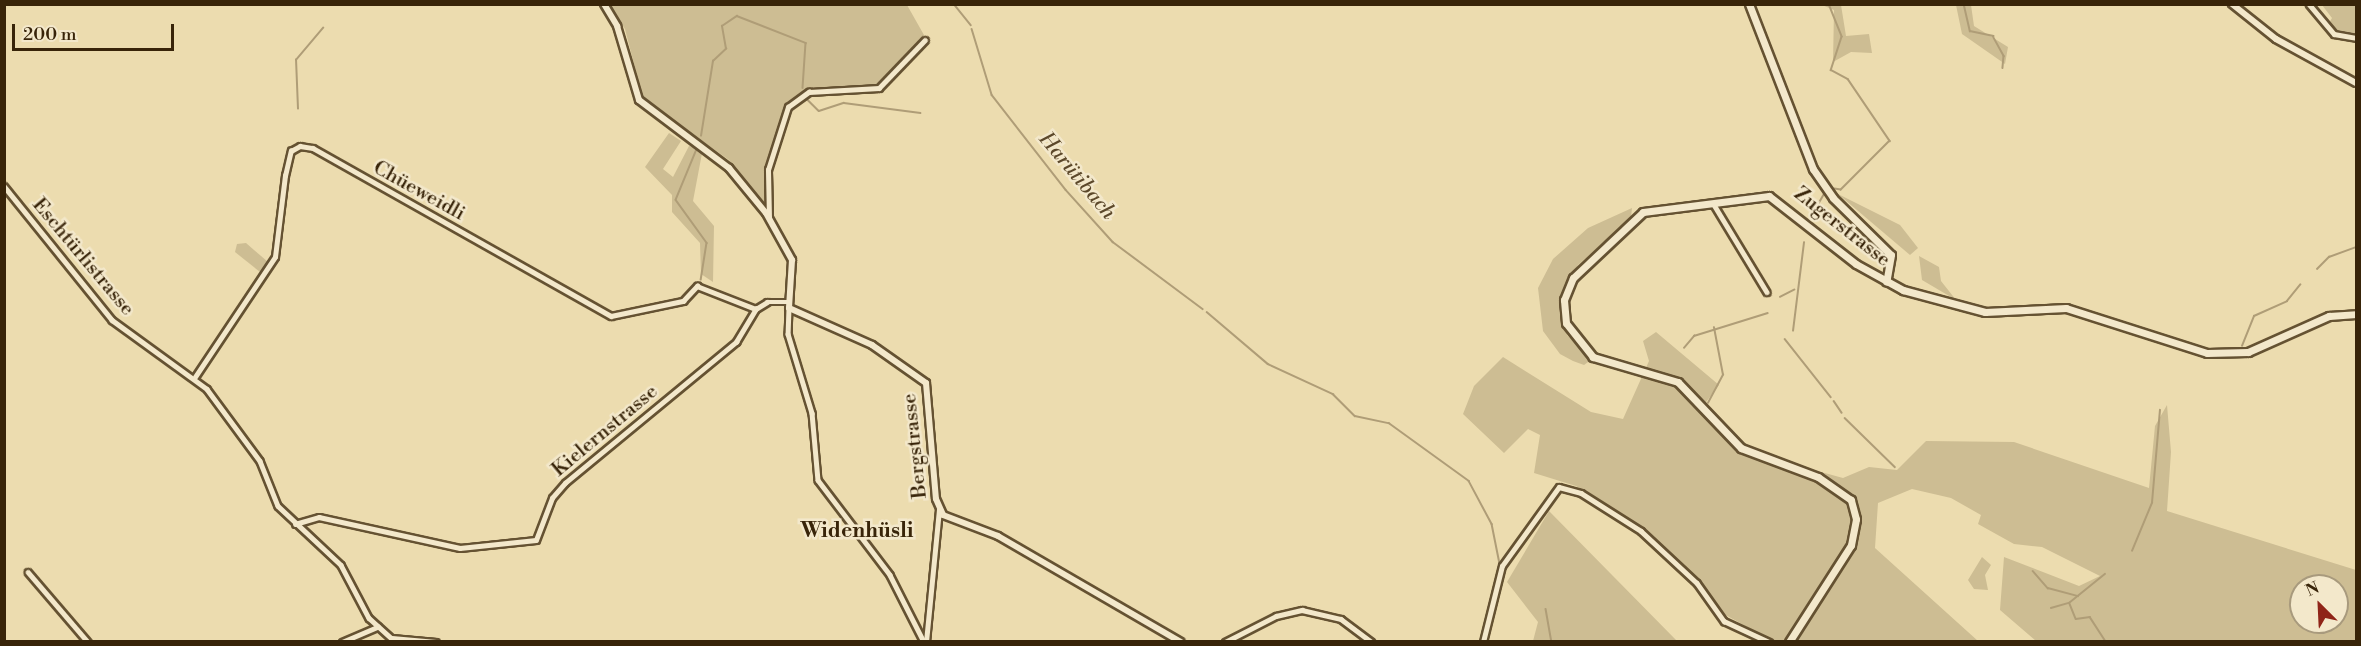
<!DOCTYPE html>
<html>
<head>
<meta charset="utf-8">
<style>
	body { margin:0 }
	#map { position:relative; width:2361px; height:646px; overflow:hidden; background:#ecdcaf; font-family:"Libre Bodoni",serif }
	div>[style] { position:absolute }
	.green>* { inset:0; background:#cdbd93 }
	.stream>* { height:1.5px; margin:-0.75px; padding:0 0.75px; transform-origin:0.75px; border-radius:0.75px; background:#af9d77 }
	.roads { filter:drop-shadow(2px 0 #655232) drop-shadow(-2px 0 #655232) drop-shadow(0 2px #655232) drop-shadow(0 -2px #655232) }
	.minor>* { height:4.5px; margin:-2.25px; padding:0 2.25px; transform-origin:2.25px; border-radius:2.25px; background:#f3e8cb }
	.tertiary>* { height:6px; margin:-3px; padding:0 3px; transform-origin:3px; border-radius:3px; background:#f3e8cb }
	.secondary>* { height:7px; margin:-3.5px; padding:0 3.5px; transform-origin:3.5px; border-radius:3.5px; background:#f3e8cb }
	span { translate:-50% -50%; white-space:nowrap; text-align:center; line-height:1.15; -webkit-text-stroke:5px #f3e8cb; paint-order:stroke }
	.street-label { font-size:20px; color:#382409 }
	.water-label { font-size:21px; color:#5c482a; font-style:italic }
	.neighbourhood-label { font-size:21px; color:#382409; font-weight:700 }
	.frame { position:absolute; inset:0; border:6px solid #382409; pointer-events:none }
	.north { position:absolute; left:2289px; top:574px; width:60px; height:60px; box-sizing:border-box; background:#f3e8cb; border:2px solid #a89a7d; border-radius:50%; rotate:336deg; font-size:16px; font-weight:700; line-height:24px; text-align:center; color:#382409 }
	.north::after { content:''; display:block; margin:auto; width:21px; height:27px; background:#8f2418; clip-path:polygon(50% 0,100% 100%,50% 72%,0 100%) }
	.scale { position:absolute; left:12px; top:24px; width:162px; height:27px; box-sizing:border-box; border:3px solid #382409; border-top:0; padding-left:8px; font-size:18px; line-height:21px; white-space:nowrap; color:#382409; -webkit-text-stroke:4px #f3e8cb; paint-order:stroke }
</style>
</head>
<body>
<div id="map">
	<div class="green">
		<div style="clip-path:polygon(609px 5px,907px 5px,924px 35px,878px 87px,811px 87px,787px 104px,766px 166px,767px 208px,729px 160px,643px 99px,625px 29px)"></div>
		<div style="clip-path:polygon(1822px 5px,1841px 5px,1846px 36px,1869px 34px,1872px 53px,1851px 52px,1833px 62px,1834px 10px)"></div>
		<div style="clip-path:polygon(1956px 5px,1971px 5px,1974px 26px,2008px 47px,2005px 64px,1962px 34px)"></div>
		<div style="clip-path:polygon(2322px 5px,2356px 5px,2356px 38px,2326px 28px,2332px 18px)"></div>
		<div style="clip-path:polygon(669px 133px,681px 141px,663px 169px,673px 177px,689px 146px,703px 148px,693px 201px,714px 226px,713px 282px,701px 274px,700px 243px,672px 212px,672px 195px,645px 167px)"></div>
		<div style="clip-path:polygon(1838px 194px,1900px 225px,1918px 248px,1910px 255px)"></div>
		<div style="clip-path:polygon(1632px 208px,1631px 217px,1578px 265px,1563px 292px,1567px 335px,1591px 360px,1584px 365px,1573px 361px,1560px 354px,1543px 331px,1538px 288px,1553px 259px,1588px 228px)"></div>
		<div style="clip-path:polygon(246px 243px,268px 262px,260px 272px,235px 252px,237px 244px)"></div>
		<div style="clip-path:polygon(1919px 256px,1939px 267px,1941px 281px,1956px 300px,1922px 280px)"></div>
		<div style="clip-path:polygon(evenodd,1656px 332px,1719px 385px,1700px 410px,1741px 450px,1843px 478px,1869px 467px,1897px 470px,1926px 441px,2014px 442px,2149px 488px,2155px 426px,2167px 405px,2171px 452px,2167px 511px,2356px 570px,2356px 641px,2036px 641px,2000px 610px,2004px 557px,2079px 586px,2100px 576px,2042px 547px,2014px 544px,1978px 524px,1981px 515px,1951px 498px,1912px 489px,1878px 503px,1875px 548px,1978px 641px,1773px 641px,1720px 612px,1699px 582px,1642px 528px,1576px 486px,1534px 473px,1540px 435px,1528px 429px,1504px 453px,1463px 414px,1474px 386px,1503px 357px,1591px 412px,1623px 419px,1649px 361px,1643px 341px,1656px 332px,2301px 586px,2337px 586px,2337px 622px,2301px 622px,2301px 586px)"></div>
		<div style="clip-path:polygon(1549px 511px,1677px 641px,1533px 641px,1538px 622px,1507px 582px)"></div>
		<div style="clip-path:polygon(1982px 557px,1991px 565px,1985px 575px,1988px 590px,1974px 589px,1968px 580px)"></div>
	</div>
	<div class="stream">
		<div style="left:954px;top:4px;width:27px;rotate:51deg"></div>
		<div style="left:1829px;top:4px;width:35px;rotate:68deg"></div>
		<div style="left:1842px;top:37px;width:35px;rotate:108deg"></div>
		<div style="left:1831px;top:70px;width:19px;rotate:28deg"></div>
		<div style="left:1848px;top:79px;width:75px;rotate:55.9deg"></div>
		<div style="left:1890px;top:141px;width:69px;rotate:135deg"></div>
		<div style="left:1841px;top:190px;width:6px;rotate:-171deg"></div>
		<div style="left:1964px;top:4px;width:28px;rotate:77deg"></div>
		<div style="left:1970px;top:31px;width:24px;rotate:12deg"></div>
		<div style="left:1993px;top:36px;width:23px;rotate:61deg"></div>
		<div style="left:2004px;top:56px;width:12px;rotate:95deg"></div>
		<div style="left:972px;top:29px;width:69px;rotate:73.1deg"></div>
		<div style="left:992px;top:95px;width:120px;rotate:52.1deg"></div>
		<div style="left:1066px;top:190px;width:70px;rotate:47.9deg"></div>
		<div style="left:1113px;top:242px;width:112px;rotate:36.7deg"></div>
		<div style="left:806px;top:98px;width:18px;rotate:45deg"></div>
		<div style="left:819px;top:111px;width:26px;rotate:-18deg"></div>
		<div style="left:844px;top:103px;width:77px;rotate:7.5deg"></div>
		<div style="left:298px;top:109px;width:49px;rotate:-92.3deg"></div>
		<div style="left:296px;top:60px;width:42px;rotate:-49.8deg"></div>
		<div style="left:701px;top:136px;width:76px;rotate:-80.9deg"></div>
		<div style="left:713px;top:61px;width:18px;rotate:-43deg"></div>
		<div style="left:726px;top:49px;width:23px;rotate:-100deg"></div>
		<div style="left:722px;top:26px;width:18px;rotate:-34deg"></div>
		<div style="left:737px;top:16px;width:74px;rotate:21.4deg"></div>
		<div style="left:806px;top:43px;width:45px;rotate:93.8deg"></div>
		<div style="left:698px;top:147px;width:57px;rotate:112.5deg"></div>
		<div style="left:676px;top:200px;width:53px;rotate:54.2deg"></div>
		<div style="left:707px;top:243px;width:37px;rotate:99deg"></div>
		<div style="left:1813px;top:213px;width:22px;rotate:-60deg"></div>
		<div style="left:2317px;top:269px;width:17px;rotate:-45deg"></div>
		<div style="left:2329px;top:257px;width:29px;rotate:-20deg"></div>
		<div style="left:1780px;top:297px;width:16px;rotate:-27deg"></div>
		<div style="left:1207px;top:312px;width:80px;rotate:40.4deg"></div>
		<div style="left:1268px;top:364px;width:72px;rotate:24.8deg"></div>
		<div style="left:1333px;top:394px;width:31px;rotate:45deg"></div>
		<div style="left:1355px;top:416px;width:35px;rotate:12deg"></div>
		<div style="left:1389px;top:423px;width:99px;rotate:35.9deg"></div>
		<div style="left:1469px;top:481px;width:49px;rotate:61.9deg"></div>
		<div style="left:1492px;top:524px;width:41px;rotate:78.7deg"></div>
		<div style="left:1793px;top:331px;width:89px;rotate:-82.9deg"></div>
		<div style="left:1785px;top:339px;width:74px;rotate:51.6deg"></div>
		<div style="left:2242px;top:346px;width:32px;rotate:-68deg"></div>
		<div style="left:2254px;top:316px;width:36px;rotate:-24deg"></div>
		<div style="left:2287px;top:301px;width:21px;rotate:-51deg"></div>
		<div style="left:1684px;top:348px;width:16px;rotate:-50deg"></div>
		<div style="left:1694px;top:336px;width:77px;rotate:-17.3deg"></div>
		<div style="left:1834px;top:401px;width:14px;rotate:56deg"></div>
		<div style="left:1708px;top:403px;width:32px;rotate:-62deg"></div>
		<div style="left:1723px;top:375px;width:48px;rotate:-100.8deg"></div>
		<div style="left:1845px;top:418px;width:70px;rotate:44.4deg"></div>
		<div style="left:2132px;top:551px;width:52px;rotate:-67.4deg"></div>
		<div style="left:2152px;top:503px;width:93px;rotate:-85.1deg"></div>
		<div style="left:2033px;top:571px;width:23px;rotate:49deg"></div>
		<div style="left:2048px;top:588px;width:31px;rotate:15deg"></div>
		<div style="left:2070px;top:604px;width:16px;rotate:68deg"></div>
		<div style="left:2076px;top:619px;width:14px;rotate:-8deg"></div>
		<div style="left:2090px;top:617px;width:30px;rotate:57deg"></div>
		<div style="left:2051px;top:608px;width:19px;rotate:-16deg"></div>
		<div style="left:2069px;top:603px;width:46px;rotate:-38.9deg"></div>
		<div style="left:1546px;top:609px;width:34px;rotate:80deg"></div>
		<div style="left:1259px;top:629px;width:27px;rotate:-28deg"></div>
		<div style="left:1360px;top:636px;width:8px;rotate:45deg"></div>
		<div style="left:1486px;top:642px;width:14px;rotate:-78deg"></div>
	</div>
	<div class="roads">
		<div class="minor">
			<div style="left:2309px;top:4px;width:39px;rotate:50deg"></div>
			<div style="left:2334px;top:34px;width:22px;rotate:10deg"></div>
			<div style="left:4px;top:186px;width:172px;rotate:51.1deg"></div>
			<div style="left:112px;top:320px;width:117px;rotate:36deg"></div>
			<div style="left:207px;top:389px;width:89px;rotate:53.6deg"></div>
			<div style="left:260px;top:461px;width:48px;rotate:68.2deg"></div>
			<div style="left:278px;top:506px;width:86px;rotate:43.1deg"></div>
			<div style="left:341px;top:565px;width:60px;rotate:62.2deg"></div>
			<div style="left:369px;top:618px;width:36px;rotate:42deg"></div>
			<div style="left:1713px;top:203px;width:104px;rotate:58.8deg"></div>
			<div style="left:769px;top:219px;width:49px;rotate:-91.2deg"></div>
			<div style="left:768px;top:170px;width:66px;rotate:-72.4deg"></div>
			<div style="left:788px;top:107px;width:26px;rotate:-36deg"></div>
			<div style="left:809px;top:92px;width:70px;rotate:-3.3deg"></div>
			<div style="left:879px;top:88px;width:66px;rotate:-46.2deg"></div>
			<div style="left:789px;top:308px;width:26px;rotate:92deg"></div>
			<div style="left:788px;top:334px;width:83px;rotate:73.1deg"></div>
			<div style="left:812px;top:413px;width:67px;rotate:84.9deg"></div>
			<div style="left:818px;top:480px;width:119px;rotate:52.8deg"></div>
			<div style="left:890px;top:575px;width:75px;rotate:63.1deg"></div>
			<div style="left:195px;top:377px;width:144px;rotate:-56.3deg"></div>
			<div style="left:275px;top:257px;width:82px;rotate:-83deg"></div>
			<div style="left:285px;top:176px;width:26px;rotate:-77deg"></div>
			<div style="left:291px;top:151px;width:10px;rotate:-29deg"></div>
			<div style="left:300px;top:146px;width:13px;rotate:9deg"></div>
			<div style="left:313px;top:148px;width:342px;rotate:29.4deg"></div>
			<div style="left:611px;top:316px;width:74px;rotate:-11.8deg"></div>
			<div style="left:683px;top:301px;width:21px;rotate:-47deg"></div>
			<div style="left:697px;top:286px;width:63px;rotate:21.3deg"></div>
			<div style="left:295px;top:524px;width:25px;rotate:-16deg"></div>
			<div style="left:319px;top:517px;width:144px;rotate:12.4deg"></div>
			<div style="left:460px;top:548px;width:76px;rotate:-6deg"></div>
			<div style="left:536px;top:540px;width:45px;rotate:-69.1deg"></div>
			<div style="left:552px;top:498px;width:20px;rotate:-49deg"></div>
			<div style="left:565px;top:483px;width:222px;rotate:-39.5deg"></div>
			<div style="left:736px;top:342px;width:39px;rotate:-59deg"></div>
			<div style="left:756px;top:309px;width:13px;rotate:-32deg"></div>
			<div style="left:767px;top:302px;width:22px"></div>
			<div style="left:28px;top:572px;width:92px;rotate:49.4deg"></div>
			<div style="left:392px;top:638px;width:44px;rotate:5.2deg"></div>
			<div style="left:342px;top:642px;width:39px;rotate:-23deg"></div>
			<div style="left:926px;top:642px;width:133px;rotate:-84.4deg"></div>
			<div style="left:1225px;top:642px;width:57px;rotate:-27deg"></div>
			<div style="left:1276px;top:616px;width:27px;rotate:-13deg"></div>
			<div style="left:1302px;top:610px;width:40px;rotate:13deg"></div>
			<div style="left:1341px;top:619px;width:38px;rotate:37deg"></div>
			<div style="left:1483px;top:642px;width:78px;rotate:-76deg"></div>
			<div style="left:1502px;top:566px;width:97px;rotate:-54.2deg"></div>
			<div style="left:1559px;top:487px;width:23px;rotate:15deg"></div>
			<div style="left:1581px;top:493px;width:71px;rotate:32.3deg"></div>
			<div style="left:1641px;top:531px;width:76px;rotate:42.9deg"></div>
			<div style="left:1697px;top:583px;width:47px;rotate:54.6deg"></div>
			<div style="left:1724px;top:621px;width:50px;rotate:25deg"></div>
		</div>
		<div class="tertiary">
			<div style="left:604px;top:4px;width:26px;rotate:59deg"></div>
			<div style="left:617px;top:26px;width:77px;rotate:73.4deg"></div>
			<div style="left:639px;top:100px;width:113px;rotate:37.1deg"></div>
			<div style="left:729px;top:168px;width:58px;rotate:50.6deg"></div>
			<div style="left:766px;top:213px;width:54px;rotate:61deg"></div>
			<div style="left:792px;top:260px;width:48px;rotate:93.6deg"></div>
			<div style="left:789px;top:308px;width:91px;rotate:24deg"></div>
			<div style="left:872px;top:345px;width:66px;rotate:35.1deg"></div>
			<div style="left:926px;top:383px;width:116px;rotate:85.1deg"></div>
			<div style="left:936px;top:499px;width:17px;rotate:66deg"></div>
			<div style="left:943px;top:515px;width:59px;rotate:20.9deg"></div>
			<div style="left:998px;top:536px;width:211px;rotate:30.1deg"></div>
			<div style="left:2232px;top:4px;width:56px;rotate:38.5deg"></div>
			<div style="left:2276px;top:39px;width:91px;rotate:28.8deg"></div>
		</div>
		<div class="secondary">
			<div style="left:1749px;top:4px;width:177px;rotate:68.8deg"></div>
			<div style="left:1813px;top:169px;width:35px;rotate:55deg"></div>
			<div style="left:1833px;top:198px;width:81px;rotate:44.5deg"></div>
			<div style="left:1891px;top:255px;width:27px;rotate:100deg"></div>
			<div style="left:1789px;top:642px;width:115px;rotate:-57.4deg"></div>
			<div style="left:1851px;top:545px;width:26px;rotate:-79deg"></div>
			<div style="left:1856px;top:519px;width:20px;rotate:-105deg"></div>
			<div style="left:1851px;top:500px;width:40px;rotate:-145.1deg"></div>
			<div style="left:1818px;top:477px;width:82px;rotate:-159.4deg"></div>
			<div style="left:1741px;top:448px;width:91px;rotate:-133.7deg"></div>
			<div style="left:1678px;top:382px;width:89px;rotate:-163.6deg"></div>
			<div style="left:1593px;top:357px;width:43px;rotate:-128.5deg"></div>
			<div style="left:1566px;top:323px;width:23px;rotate:-95deg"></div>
			<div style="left:1564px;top:300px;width:24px;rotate:-68deg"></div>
			<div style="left:1573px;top:278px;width:96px;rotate:-43.3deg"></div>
			<div style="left:1643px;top:212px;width:127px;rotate:-7.2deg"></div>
			<div style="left:1769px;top:196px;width:110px;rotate:38deg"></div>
			<div style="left:1856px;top:264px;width:54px;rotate:29deg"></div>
			<div style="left:1903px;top:290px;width:85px;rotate:15deg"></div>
			<div style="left:1985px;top:312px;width:81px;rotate:-2.8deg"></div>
			<div style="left:2066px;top:308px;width:148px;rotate:17.7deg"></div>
			<div style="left:2207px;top:353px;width:41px;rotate:-1.4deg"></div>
			<div style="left:2248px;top:352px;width:89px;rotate:-24deg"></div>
			<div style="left:2329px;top:316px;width:27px;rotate:-4deg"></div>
		</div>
	</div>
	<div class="street-label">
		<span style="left:419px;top:191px;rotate:29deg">Chüeweidli</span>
		<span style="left:1842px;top:227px;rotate:38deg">Zugerstrasse</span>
		<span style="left:83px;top:257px;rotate:50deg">Eschtürlistrasse</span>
		<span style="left:605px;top:431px;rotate:-40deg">Kielernstrasse</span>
		<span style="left:915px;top:446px;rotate:-96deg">Bergstrasse</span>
	</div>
	<div class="water-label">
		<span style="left:1077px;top:176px;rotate:50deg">Harütibach</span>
	</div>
	<div class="neighbourhood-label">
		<span style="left:857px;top:531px">Widenhüsli</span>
	</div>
	<div class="frame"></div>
	<div class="north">N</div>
	<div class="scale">200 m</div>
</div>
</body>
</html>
